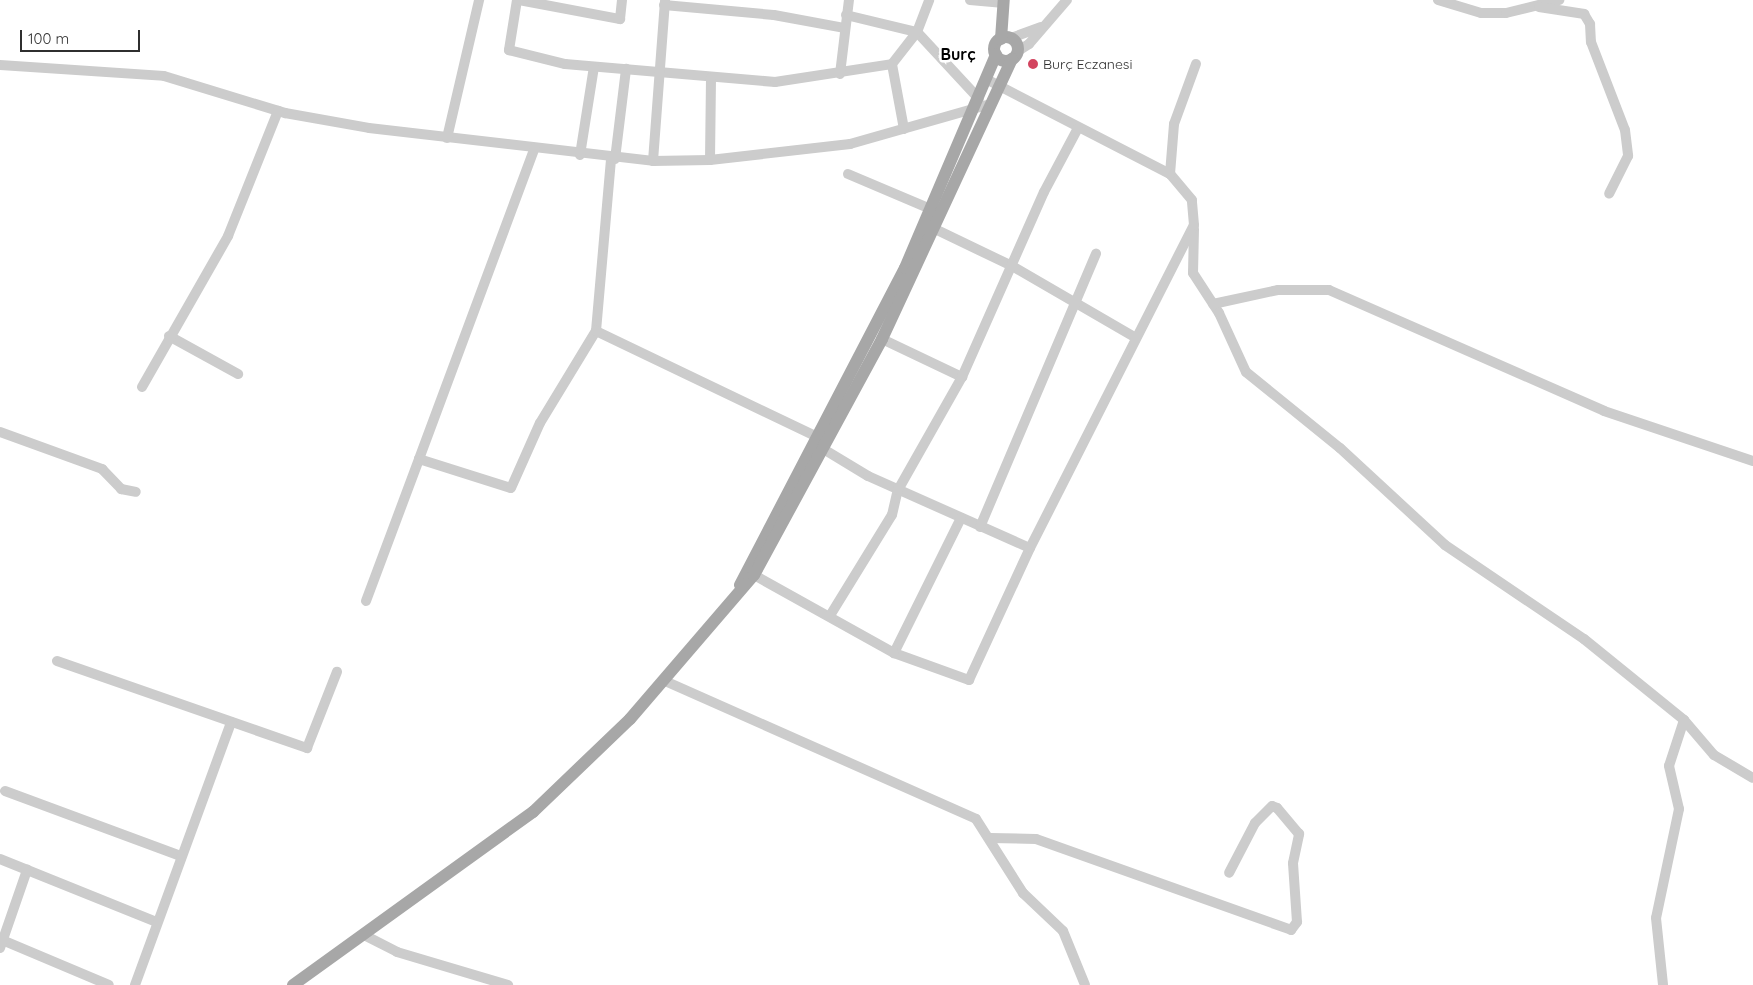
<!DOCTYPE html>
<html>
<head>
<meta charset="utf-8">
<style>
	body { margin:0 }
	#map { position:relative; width:1753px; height:985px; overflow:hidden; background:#fff; font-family:Quicksand,sans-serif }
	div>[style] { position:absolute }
	.minor>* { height:10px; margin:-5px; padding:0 5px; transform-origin:5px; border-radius:5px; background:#ccc }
	.major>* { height:12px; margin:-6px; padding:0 6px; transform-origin:6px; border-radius:6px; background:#a7a7a7 }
	.major>.ring { margin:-6px; padding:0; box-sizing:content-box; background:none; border:12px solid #a7a7a7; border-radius:50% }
	.dots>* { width:14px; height:14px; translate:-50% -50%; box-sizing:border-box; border:2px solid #fff; border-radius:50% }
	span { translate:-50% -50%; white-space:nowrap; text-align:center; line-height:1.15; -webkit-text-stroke:5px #fff; paint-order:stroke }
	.poi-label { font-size:14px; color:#2f2f2f }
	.left { translate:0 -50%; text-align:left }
	.quarter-label { font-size:16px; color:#000; font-weight:700 }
	.scale { position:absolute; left:20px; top:30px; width:120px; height:22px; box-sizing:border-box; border:2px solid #2f2f2f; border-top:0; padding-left:6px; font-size:15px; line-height:18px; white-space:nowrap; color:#2f2f2f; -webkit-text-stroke:4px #fff; paint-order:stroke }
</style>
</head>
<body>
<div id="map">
	<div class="minor">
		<div style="left:517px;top:0;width:51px;rotate:99.1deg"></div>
		<div style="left:509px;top:50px;width:58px;rotate:14deg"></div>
		<div style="left:565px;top:64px;width:211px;rotate:4.9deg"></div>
		<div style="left:775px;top:82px;width:118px;rotate:-8.7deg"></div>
		<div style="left:519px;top:0;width:103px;rotate:10.7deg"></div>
		<div style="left:620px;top:19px;width:19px;rotate:-84deg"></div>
		<div style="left:970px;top:0;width:34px;rotate:5deg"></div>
		<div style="left:1438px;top:0;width:45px;rotate:16.8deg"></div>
		<div style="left:1481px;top:13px;width:25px"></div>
		<div style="left:1506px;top:13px;width:55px;rotate:-13.8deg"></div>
		<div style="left:664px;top:5px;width:110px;rotate:5.2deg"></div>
		<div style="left:774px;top:15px;width:71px;rotate:10.5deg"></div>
		<div style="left:1539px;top:7px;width:46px;rotate:8.8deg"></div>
		<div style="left:1584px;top:14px;width:12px;rotate:59deg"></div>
		<div style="left:1590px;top:24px;width:18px;rotate:87deg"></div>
		<div style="left:1591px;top:42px;width:94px;rotate:68.9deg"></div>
		<div style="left:1625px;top:130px;width:26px;rotate:83deg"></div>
		<div style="left:1628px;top:156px;width:42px;rotate:116.6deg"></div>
		<div style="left:846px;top:15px;width:73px;rotate:13.5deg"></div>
		<div style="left:917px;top:32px;width:91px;rotate:47.2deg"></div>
		<div style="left:1011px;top:38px;width:32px;rotate:-20deg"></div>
		<div style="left:1018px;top:51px;width:13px;rotate:-32deg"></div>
		<div style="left:1029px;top:44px;width:58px;rotate:-49.2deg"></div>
		<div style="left:0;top:65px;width:164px;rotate:3.8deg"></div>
		<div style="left:164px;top:76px;width:127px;rotate:17deg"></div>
		<div style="left:285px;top:113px;width:85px;rotate:10.1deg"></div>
		<div style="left:369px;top:128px;width:286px;rotate:6.6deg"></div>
		<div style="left:653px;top:161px;width:57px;rotate:-1deg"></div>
		<div style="left:710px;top:160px;width:141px;rotate:-6.5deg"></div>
		<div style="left:850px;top:144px;width:146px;rotate:-15.9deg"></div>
		<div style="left:840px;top:74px;width:75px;rotate:-83.1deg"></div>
		<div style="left:904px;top:129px;width:66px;rotate:-100.5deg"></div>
		<div style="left:892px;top:64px;width:41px;rotate:-52deg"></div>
		<div style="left:917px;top:32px;width:34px;rotate:-69deg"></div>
		<div style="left:447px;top:138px;width:142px;rotate:-76.9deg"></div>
		<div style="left:580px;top:155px;width:89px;rotate:-81deg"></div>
		<div style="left:615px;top:159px;width:91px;rotate:-83deg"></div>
		<div style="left:710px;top:160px;width:82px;rotate:-89.3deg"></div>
		<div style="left:653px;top:161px;width:161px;rotate:-85.7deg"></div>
		<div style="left:848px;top:174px;width:90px;rotate:22.9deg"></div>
		<div style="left:1170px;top:174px;width:50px;rotate:-85.4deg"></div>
		<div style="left:1174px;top:124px;width:64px;rotate:-69.9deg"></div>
		<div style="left:935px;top:229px;width:85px;rotate:25.7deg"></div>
		<div style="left:1012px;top:266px;width:143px;rotate:30.1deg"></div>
		<div style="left:1194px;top:229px;width:44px;rotate:91.3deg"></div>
		<div style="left:1193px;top:273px;width:48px;rotate:57deg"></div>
		<div style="left:1219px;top:313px;width:65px;rotate:65.4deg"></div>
		<div style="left:1246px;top:372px;width:121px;rotate:39deg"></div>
		<div style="left:1340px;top:448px;width:143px;rotate:42.7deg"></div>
		<div style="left:1445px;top:545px;width:168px;rotate:34.1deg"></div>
		<div style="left:1584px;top:639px;width:129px;rotate:39deg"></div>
		<div style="left:1684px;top:720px;width:48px;rotate:108.1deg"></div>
		<div style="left:1669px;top:766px;width:44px;rotate:76.9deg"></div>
		<div style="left:1679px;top:809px;width:111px;rotate:101.9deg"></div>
		<div style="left:1656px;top:918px;width:67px;rotate:84deg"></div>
		<div style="left:1213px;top:304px;width:66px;rotate:-12.2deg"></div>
		<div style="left:1278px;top:290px;width:51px"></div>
		<div style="left:1329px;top:290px;width:300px;rotate:23.7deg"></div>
		<div style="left:1604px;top:411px;width:157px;rotate:18.6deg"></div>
		<div style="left:596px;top:331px;width:173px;rotate:-85deg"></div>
		<div style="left:169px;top:336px;width:79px;rotate:28.8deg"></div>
		<div style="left:882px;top:339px;width:89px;rotate:25.4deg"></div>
		<div style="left:142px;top:387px;width:174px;rotate:-60.3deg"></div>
		<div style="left:228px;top:236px;width:135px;rotate:-68.2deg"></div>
		<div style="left:0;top:432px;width:109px;rotate:19.9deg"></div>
		<div style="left:102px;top:469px;width:28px;rotate:46deg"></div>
		<div style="left:121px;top:489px;width:15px;rotate:11deg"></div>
		<div style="left:825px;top:450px;width:50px;rotate:31.2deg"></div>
		<div style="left:868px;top:476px;width:177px;rotate:24deg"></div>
		<div style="left:419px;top:459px;width:331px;rotate:-69.6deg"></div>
		<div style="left:961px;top:518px;width:151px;rotate:116.4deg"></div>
		<div style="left:894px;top:653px;width:80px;rotate:19.8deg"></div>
		<div style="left:969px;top:680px;width:145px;rotate:-65.2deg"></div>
		<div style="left:1030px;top:548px;width:362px;rotate:-63.1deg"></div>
		<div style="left:1194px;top:225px;width:25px;rotate:-95deg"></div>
		<div style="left:1192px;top:200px;width:34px;rotate:-130deg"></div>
		<div style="left:1170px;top:174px;width:207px;rotate:-152.7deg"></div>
		<div style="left:980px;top:527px;width:297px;rotate:-67deg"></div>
		<div style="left:754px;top:575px;width:160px;rotate:29.1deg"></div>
		<div style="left:366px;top:601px;width:152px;rotate:-69.5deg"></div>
		<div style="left:419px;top:459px;width:96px;rotate:17.5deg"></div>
		<div style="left:511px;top:488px;width:71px;rotate:-66deg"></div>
		<div style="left:540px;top:423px;width:108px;rotate:-58.7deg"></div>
		<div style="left:596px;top:331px;width:245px;rotate:25.6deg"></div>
		<div style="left:831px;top:614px;width:116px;rotate:-58.4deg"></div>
		<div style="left:892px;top:515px;width:26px;rotate:-77deg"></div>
		<div style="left:898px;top:490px;width:130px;rotate:-60.5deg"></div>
		<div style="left:962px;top:377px;width:202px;rotate:-66.1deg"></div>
		<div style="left:1044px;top:192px;width:72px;rotate:-62deg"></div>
		<div style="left:57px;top:661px;width:265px;rotate:19.2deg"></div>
		<div style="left:307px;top:748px;width:82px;rotate:-68.5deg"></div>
		<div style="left:665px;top:681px;width:340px;rotate:23.9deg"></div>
		<div style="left:976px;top:819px;width:88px;rotate:57.6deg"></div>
		<div style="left:1023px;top:893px;width:55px;rotate:43.5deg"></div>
		<div style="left:1063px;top:931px;width:58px;rotate:67.8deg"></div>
		<div style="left:1684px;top:720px;width:46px;rotate:49.4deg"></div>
		<div style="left:1714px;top:755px;width:45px;rotate:30.5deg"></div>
		<div style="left:5px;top:791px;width:188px;rotate:20.3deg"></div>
		<div style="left:990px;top:838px;width:46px;rotate:1.2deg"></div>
		<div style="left:1036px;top:839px;width:271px;rotate:19.6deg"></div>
		<div style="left:1291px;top:930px;width:10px;rotate:-53deg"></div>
		<div style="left:1297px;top:922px;width:59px;rotate:-93.9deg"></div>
		<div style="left:1293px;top:863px;width:30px;rotate:-78deg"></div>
		<div style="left:1299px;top:834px;width:34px;rotate:-130deg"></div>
		<div style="left:1277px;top:808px;width:5px;rotate:-158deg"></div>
		<div style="left:1272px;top:806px;width:24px;rotate:135deg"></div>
		<div style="left:1255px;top:823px;width:56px;rotate:117.5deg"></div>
		<div style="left:0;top:859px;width:169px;rotate:21.9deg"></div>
		<div style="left:366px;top:936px;width:35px;rotate:27deg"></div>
		<div style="left:397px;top:952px;width:116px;rotate:16.6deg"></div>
		<div style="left:0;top:939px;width:118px;rotate:22.9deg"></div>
		<div style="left:0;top:948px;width:83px;rotate:-70.9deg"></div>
		<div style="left:135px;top:985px;width:280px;rotate:-69.9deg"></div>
	</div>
	<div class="major">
		<div class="ring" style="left:994px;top:37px;width:12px;height:12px"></div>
		<div style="left:1001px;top:39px;width:39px;rotate:-86deg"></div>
		<div style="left:740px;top:585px;width:357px;rotate:-62.5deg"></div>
		<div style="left:905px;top:268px;width:232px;rotate:-66.9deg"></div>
		<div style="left:293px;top:985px;width:296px;rotate:-35.8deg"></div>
		<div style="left:533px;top:812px;width:134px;rotate:-43.8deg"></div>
		<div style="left:630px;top:719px;width:190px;rotate:-49.3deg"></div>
		<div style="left:754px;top:575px;width:268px;rotate:-61.5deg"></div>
		<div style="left:882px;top:339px;width:309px;rotate:-65.1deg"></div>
	</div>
	<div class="dots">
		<div style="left:1033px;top:64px;background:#d3445f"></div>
	</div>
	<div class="poi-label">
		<span class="left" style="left:1043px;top:64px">Burç Eczanesi</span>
	</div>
	<div class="quarter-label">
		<span style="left:958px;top:54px">Burç</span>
	</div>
	<div class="scale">100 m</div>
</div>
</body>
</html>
